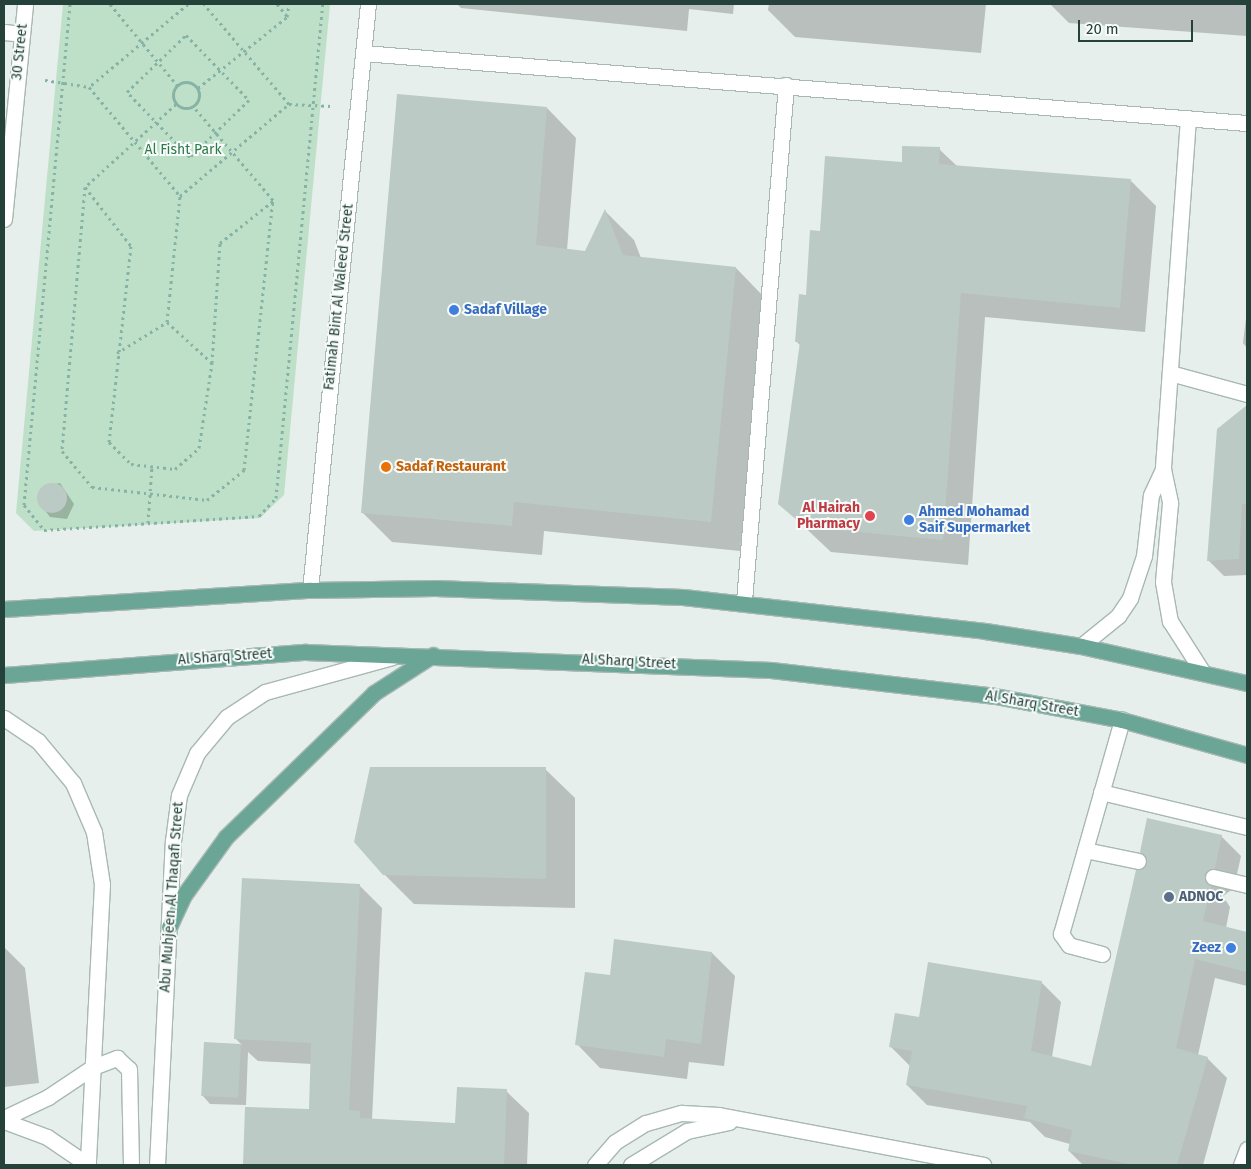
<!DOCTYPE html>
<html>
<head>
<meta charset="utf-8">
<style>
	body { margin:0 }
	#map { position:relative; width:1251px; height:1169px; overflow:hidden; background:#e6efeb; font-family:"Fira Sans",sans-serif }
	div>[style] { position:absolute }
	.green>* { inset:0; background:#bfe0c8 }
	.shadow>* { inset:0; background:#0003 }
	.building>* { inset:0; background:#bbcac4; transform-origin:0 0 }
	.round { border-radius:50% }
	.path>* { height:3px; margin-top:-1.5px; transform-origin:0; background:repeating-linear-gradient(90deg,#86b3a5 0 2.5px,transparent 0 6.5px) }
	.path>.ring { margin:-1.5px; padding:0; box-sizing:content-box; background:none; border:3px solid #86b3a5; border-radius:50% }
	.roads { filter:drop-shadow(1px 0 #a8b8b2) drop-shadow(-1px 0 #a8b8b2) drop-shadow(0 1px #a8b8b2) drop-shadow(0 -1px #a8b8b2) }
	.lane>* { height:15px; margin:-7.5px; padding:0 7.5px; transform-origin:7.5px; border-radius:7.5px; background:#fff }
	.street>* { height:15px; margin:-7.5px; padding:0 7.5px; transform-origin:7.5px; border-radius:7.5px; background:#fff }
	.secondary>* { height:15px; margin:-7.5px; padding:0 7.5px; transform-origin:7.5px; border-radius:7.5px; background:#fff }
	.primary>* { height:15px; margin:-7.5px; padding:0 7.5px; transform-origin:7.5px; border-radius:7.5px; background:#6aa596 }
	.dots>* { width:14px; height:14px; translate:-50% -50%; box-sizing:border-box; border:2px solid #f7fbf9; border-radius:50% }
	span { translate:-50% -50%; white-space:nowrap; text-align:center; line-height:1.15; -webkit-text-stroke:4px #f7fbf9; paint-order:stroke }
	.street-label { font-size:14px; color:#24423a }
	.park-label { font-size:14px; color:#2d7a4b }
	.shop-label { font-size:14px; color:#366cbe; font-weight:700 }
	.left { translate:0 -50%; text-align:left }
	.right { translate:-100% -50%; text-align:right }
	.food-label { font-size:14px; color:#c56008; font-weight:700 }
	.health-label { font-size:14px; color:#be3a42; font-weight:700 }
	.service-label { font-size:14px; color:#4e5e75; font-weight:700 }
	.frame { position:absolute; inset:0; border:5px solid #24423a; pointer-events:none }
	.scale { position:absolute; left:1078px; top:20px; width:115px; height:22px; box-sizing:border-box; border:2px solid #24423a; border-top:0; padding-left:6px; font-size:15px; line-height:18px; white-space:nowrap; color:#24423a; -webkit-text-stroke:4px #f7fbf9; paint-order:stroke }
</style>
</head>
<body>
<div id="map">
	<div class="green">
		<div style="clip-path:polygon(63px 4px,330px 4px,284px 495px,260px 518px,34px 531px,16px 513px)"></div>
	</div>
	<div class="shadow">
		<div style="clip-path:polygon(457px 4px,734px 4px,733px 14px,689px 9px,687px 31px,461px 8px)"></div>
		<div style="clip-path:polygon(769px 4px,986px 4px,981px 53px,795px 37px,768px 10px)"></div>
		<div style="clip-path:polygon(1050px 4px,1247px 4px,1247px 36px,1069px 23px)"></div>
		<div style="clip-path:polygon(547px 108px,576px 138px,567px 250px,586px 252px,605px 211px,634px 240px,641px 258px,736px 268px,765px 298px,740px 551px,544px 531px,542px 555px,392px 542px,362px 512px)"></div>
		<div style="clip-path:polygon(939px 149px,958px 167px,1131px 181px,1156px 206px,1145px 332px,985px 317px,968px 565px,831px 552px,780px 504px,801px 346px,796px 341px,821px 233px)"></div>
		<div style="clip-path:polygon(1247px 310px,1247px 348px,1243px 343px)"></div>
		<div style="clip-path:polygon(1234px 417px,1247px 421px,1247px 575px,1224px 576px,1208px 560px)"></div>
		<div style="clip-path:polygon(60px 483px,74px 504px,67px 519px,50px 517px,38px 501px,45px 486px)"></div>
		<div style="clip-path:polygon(545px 769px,575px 798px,575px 908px,414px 904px,384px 874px)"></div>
		<div style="clip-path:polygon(1221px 836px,1241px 856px,1234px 888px,1223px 896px,1230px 907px,1226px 928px,1247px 933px,1247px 986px,1215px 978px,1198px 1055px,1207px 1058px,1227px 1078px,1203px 1165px,1083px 1165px,1069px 1151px,1070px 1144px,1045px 1137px,1030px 1122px,927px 1105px,907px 1085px,910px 1066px,891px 1047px,920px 1018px,1041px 982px,1061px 1002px,1052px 1057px,1092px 1067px)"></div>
		<div style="clip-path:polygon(359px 885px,382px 908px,372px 1120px,457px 1124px,506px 1091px,529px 1113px,527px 1165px,245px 1165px,246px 1108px,310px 1110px,312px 1064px,258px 1061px,248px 1052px,246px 1105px,210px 1104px,203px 1096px,205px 1043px,242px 1045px,235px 1038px)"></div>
		<div style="clip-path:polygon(4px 947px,25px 968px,39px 1083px,4px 1087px)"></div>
		<div style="clip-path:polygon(712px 953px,735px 976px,724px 1066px,689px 1062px,687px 1079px,600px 1068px,577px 1044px,611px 977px)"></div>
	</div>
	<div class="building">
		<div style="clip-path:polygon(397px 94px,547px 107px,536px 245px,585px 251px,605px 209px,623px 255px,736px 267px,711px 522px,514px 502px,512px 526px,361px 513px)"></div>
		<div style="clip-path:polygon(902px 146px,940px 147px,939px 164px,1131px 179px,1120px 308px,961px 293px,943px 540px,805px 527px,778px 504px,800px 342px,795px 342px,799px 294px,806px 295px,810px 230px,820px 231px,825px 156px,902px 162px)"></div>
		<div style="clip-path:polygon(1247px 405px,1247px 504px,1242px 504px,1239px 559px,1207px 561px,1217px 429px)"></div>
		<div class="round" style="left:37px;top:483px;width:30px;height:30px"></div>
		<div style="clip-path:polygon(370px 767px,546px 767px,546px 879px,383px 875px,354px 842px)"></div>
		<div style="clip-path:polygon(1147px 818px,1222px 835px,1215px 868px,1204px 875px,1211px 886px,1203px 921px,1247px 932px,1247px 972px,1195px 959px,1176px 1048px,1208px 1057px,1177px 1165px,1132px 1165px,1068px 1151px,1072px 1130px,1024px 1118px,1027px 1106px,906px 1085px,912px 1051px,889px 1047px,895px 1013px,919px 1017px,928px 962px,1042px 981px,1031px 1051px,1091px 1066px,1136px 870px,1147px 863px,1140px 852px)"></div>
		<div style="clip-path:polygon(242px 878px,360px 884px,349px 1110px,360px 1111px,360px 1118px,455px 1123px,457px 1087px,507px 1089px,504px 1165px,243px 1165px,245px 1107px,309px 1109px,311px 1043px,234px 1039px)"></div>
		<div style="clip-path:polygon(614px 939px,712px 952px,701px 1044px,666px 1039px,664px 1057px,575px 1045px,585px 972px,610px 975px)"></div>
		<div style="left:204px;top:1042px;width:37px;height:54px;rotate:3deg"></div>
	</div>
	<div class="path">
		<div style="left:70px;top:4px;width:503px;rotate:95.25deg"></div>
		<div style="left:24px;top:505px;width:32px;rotate:51deg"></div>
		<div style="left:44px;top:530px;width:215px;rotate:-3.7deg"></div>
		<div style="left:259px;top:516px;width:25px;rotate:-47deg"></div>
		<div style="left:276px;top:498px;width:496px;rotate:-84.6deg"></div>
		<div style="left:110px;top:4px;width:105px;rotate:50.4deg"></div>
		<div style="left:188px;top:4px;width:129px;rotate:140deg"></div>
		<div style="left:89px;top:87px;width:142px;rotate:50.1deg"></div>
		<div style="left:180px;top:196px;width:143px;rotate:-40.2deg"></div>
		<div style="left:289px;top:104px;width:131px;rotate:-130.4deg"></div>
		<div style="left:277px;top:4px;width:16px;rotate:50deg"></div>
		<div style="left:186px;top:35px;width:91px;rotate:45.9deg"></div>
		<div style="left:249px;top:100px;width:82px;rotate:136deg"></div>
		<div style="left:190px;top:157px;width:91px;rotate:-134.1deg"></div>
		<div style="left:127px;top:92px;width:82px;rotate:-44deg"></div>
		<div style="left:45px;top:80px;width:45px;rotate:9deg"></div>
		<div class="ring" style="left:173px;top:82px;width:23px;height:23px"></div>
		<div style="left:198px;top:88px;width:114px;rotate:-38.6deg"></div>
		<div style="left:287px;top:17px;width:13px;rotate:-81deg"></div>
		<div style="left:176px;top:104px;width:123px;rotate:137.6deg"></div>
		<div style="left:85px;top:187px;width:265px;rotate:95deg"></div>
		<div style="left:62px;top:451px;width:47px;rotate:50.2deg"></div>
		<div style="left:92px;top:487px;width:116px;rotate:6.4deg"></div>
		<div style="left:207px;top:500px;width:48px;rotate:-39deg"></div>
		<div style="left:244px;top:470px;width:272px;rotate:-83.9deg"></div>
		<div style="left:273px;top:200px;width:123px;rotate:-130.4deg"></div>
		<div style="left:289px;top:104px;width:42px;rotate:2.7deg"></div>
		<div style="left:85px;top:187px;width:75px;rotate:52.1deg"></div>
		<div style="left:131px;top:246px;width:197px;rotate:96.4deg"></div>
		<div style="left:109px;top:442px;width:31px;rotate:45deg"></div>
		<div style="left:131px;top:464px;width:44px;rotate:6.5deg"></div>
		<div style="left:175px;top:469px;width:32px;rotate:-41deg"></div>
		<div style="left:199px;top:448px;width:86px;rotate:-81.3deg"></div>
		<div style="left:212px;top:363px;width:120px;rotate:-86.2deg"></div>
		<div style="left:220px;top:243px;width:68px;rotate:-38.4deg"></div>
		<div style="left:167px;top:322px;width:61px;rotate:42.3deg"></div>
		<div style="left:117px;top:353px;width:59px;rotate:-31.8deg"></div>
		<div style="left:167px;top:322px;width:127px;rotate:-84.1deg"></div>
		<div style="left:148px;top:523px;width:57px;rotate:-86deg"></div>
	</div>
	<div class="roads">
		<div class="lane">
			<div style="left:744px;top:601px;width:518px;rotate:-85.35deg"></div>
			<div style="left:1101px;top:792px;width:150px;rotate:13.5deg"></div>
			<div style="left:1085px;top:850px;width:54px;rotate:11.7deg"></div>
			<div style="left:1213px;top:877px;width:35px;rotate:13deg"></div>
			<div style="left:1102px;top:954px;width:34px;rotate:-165deg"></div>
			<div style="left:1069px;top:945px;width:14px;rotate:-126deg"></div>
			<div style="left:1061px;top:934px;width:223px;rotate:-74.1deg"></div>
		</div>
		<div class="street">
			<div style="left:4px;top:32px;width:18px;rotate:6deg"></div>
			<div style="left:363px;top:53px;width:887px;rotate:4.53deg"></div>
			<div style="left:1188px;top:118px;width:352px;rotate:94.1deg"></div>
			<div style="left:1163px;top:469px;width:35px;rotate:78deg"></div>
			<div style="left:1170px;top:503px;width:79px;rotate:95.1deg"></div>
			<div style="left:1163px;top:582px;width:40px;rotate:80deg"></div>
			<div style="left:1170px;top:621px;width:59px;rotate:57.4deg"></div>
			<div style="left:1170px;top:373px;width:80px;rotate:15.3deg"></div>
			<div style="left:1081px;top:646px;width:48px;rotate:-39deg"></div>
			<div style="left:1118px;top:616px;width:22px;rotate:-56deg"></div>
			<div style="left:1130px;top:598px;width:44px;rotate:-71.6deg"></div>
			<div style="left:1144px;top:556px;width:61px;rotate:-83.5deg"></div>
			<div style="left:1151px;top:495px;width:29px;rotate:-65deg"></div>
			<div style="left:4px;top:1118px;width:49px;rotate:-25.5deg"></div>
			<div style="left:48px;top:1097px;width:54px;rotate:-33.7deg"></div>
			<div style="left:4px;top:1121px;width:46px;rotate:20.4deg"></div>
			<div style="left:47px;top:1137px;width:50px;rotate:34.3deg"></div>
			<div style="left:595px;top:1165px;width:30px;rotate:-49deg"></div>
			<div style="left:615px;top:1142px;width:36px;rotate:-32deg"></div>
			<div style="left:646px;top:1123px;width:37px;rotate:-16deg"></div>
			<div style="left:682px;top:1113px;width:37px;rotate:3deg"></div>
			<div style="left:719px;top:1115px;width:269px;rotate:10.7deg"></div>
			<div style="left:631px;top:1165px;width:66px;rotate:-31.3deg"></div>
			<div style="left:687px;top:1131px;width:43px;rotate:-12.1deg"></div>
			<div style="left:1241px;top:1165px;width:17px;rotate:-69deg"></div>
		</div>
		<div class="secondary">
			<div style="left:4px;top:219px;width:216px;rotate:-84.4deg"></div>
			<div style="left:310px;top:590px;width:589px;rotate:-84.35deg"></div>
			<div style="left:4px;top:718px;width:41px;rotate:34.1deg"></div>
			<div style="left:38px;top:741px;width:55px;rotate:50.2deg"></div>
			<div style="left:73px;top:783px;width:53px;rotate:66.8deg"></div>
			<div style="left:94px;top:832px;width:53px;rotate:81.3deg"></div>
			<div style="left:102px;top:884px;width:281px;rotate:92.9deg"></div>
			<div style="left:93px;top:1067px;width:26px;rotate:-21deg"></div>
			<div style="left:117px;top:1058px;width:16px;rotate:43deg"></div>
			<div style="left:129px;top:1069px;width:96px;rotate:88.8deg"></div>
			<div style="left:157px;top:1165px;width:324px;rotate:-87.2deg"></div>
			<div style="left:173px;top:841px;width:46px;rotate:-82.6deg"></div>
			<div style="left:179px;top:795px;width:46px;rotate:-66.8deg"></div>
			<div style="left:197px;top:753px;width:47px;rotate:-50.2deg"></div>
			<div style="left:227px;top:717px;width:45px;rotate:-33.3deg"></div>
			<div style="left:265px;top:692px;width:132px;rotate:-15.4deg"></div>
		</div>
		<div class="primary">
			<div style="left:4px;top:609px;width:307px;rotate:-3.6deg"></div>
			<div style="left:310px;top:590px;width:125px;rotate:-0.9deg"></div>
			<div style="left:435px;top:588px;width:248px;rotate:2.1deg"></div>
			<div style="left:683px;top:597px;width:304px;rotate:6.4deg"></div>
			<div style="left:985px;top:631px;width:97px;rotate:8.9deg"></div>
			<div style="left:1081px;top:646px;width:170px;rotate:12.6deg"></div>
			<div style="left:4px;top:675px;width:303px;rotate:-4.4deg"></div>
			<div style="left:306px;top:652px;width:465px;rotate:2.2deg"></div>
			<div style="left:771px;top:670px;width:226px;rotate:6.6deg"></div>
			<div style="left:995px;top:696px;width:129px;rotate:10.7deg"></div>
			<div style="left:1122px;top:720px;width:130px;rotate:15.6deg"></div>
			<div style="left:169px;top:927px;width:35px;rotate:-65deg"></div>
			<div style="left:184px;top:895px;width:72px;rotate:-54.1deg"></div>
			<div style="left:226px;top:837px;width:206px;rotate:-44.2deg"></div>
			<div style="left:374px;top:693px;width:70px;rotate:-32.8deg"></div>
		</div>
	</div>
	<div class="dots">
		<div style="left:454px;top:310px;background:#3f7fe0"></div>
		<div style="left:386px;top:467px;background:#e8710a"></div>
		<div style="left:870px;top:516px;background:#e0444e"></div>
		<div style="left:909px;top:520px;background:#3f7fe0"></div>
		<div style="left:1169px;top:897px;background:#5c6f8a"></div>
		<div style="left:1231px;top:948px;background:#3f7fe0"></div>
	</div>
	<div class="street-label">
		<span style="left:20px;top:52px;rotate:-84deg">30 Street</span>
		<span style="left:339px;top:297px;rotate:-84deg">Fatimah Bint Al Waleed Street</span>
		<span style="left:225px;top:657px;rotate:-4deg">Al Sharq Street</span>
		<span style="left:629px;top:662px;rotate:3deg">Al Sharq Street</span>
		<span style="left:1032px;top:704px;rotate:10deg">Al Sharq Street</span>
		<span style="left:172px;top:897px;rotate:-86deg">Abu Muhjeen Al Thaqafi Street</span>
	</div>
	<div class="park-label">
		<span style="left:183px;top:150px">Al Fisht Park</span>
	</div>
	<div class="shop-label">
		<span class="left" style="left:464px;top:310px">Sadaf Village</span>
		<span class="left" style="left:919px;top:520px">Ahmed Mohamad<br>Saif Supermarket</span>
		<span class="right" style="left:1221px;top:948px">Zeez</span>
	</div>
	<div class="food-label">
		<span class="left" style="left:396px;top:467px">Sadaf Restaurant</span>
	</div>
	<div class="health-label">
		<span class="right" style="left:860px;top:516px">Al Hairah<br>Pharmacy</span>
	</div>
	<div class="service-label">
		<span class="left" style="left:1179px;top:897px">ADNOC</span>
	</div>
	<div class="frame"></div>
	<div class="scale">20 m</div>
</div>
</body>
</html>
